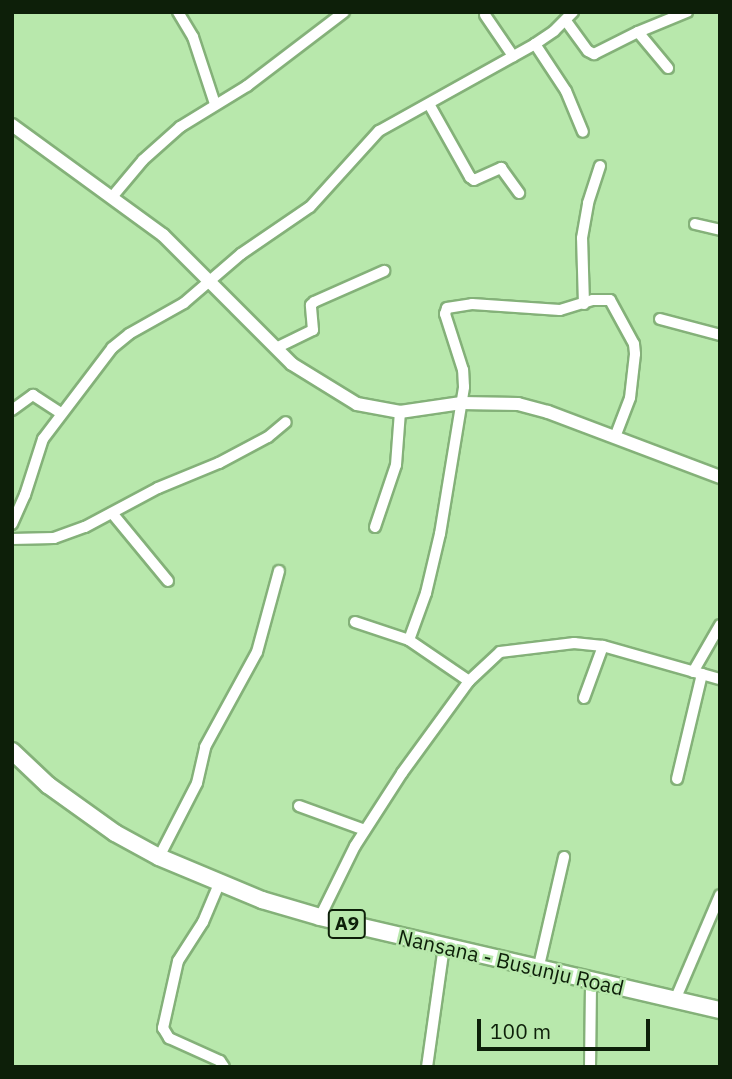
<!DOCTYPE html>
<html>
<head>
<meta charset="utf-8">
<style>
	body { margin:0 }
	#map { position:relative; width:732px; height:1079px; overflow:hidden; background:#b8e8ac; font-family:"IBM Plex Sans",sans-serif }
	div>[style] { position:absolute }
	.roads { filter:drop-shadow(2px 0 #84b179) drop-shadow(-2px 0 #84b179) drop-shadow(0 2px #84b179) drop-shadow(0 -2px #84b179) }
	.minor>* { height:10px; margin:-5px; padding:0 5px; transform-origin:5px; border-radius:5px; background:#fff }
	.tertiary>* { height:12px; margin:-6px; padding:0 6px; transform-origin:6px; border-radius:6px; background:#fff }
	.primary>* { height:16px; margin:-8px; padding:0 8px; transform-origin:8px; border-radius:8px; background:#fff }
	span { translate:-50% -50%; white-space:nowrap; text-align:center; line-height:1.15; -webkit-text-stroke:5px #b8e8ac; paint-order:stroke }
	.shield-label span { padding:2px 5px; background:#b8e8ac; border:2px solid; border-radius:5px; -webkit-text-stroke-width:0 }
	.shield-label { font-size:19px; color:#0d1f09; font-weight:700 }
	.street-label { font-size:21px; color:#0d1f09 }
	.frame { position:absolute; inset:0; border:14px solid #0d1f09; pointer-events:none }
	.scale { position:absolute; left:477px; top:1019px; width:173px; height:32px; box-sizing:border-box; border:4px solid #0d1f09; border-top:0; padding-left:9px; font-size:21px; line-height:24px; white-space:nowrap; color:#0d1f09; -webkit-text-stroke:5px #b8e8ac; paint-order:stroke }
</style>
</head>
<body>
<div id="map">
	<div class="roads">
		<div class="minor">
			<div style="left:178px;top:12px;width:29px;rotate:59deg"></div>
			<div style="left:193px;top:37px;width:71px;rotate:71.8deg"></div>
			<div style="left:485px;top:15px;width:50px;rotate:55.7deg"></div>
			<div style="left:566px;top:21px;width:37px;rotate:54deg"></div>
			<div style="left:588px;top:51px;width:7px;rotate:27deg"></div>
			<div style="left:594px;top:54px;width:49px;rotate:-26.6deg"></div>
			<div style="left:638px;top:32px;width:53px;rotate:-22.2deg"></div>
			<div style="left:638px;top:32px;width:47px;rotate:50.2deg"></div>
			<div style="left:535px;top:44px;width:56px;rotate:56.6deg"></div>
			<div style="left:566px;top:91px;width:44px;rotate:67.5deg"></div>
			<div style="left:429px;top:104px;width:84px;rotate:60.7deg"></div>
			<div style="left:470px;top:177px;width:5px;rotate:37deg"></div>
			<div style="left:474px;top:180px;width:30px;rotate:-24deg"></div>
			<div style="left:501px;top:168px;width:31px;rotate:54deg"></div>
			<div style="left:112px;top:197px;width:48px;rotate:-50deg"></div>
			<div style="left:143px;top:160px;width:50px;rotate:-41.7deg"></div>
			<div style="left:180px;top:127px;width:79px;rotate:-31.5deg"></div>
			<div style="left:247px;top:86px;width:122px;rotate:-37.3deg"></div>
			<div style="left:695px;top:224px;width:26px;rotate:13deg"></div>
			<div style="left:584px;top:304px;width:66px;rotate:-91.7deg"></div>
			<div style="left:582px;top:238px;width:36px;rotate:-80deg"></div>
			<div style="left:588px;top:203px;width:39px;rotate:-72deg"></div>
			<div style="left:660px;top:319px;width:62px;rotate:14.9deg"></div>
			<div style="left:276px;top:348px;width:41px;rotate:-25.9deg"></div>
			<div style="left:313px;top:330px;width:25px;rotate:-95deg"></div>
			<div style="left:311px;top:305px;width:4px;rotate:-45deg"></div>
			<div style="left:314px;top:302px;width:77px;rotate:-23.9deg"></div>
			<div style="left:12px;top:410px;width:26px;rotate:-36deg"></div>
			<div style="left:33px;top:395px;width:33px;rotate:33deg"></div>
			<div style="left:112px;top:513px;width:88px;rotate:50.5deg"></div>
			<div style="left:12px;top:524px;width:32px;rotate:-66deg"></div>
			<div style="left:25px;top:495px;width:59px;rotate:-72.2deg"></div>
			<div style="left:43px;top:439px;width:114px;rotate:-52.8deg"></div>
			<div style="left:112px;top:348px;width:22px;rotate:-39deg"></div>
			<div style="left:129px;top:334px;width:63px;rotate:-29.4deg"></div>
			<div style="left:184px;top:303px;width:75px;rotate:-40.7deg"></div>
			<div style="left:241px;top:254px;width:83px;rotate:-34.3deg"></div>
			<div style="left:310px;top:207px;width:103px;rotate:-47.8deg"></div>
			<div style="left:379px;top:131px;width:179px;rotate:-29.1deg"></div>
			<div style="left:535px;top:44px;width:23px;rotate:-34deg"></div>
			<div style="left:554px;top:31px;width:27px;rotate:-45deg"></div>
			<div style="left:375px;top:527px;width:65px;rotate:-71.3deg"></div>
			<div style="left:396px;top:465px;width:53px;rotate:-85.7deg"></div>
			<div style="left:12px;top:539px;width:42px;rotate:-1.4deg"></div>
			<div style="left:54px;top:538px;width:33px;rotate:-20deg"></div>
			<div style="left:85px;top:527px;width:83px;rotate:-28.1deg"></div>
			<div style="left:158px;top:488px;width:66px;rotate:-22.3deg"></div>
			<div style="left:219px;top:463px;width:55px;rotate:-28deg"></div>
			<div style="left:268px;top:437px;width:23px;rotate:-40deg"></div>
			<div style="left:355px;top:622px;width:57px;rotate:18.4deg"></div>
			<div style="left:693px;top:672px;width:54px;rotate:-60.1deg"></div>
			<div style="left:469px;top:681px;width:73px;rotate:-145.7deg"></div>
			<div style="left:409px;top:640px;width:50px;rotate:-70.1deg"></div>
			<div style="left:426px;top:593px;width:61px;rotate:-76.7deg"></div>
			<div style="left:440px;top:534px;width:149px;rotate:-80.7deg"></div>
			<div style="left:464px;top:387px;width:17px;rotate:-93deg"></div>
			<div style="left:463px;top:370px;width:59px;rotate:-107.8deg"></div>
			<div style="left:445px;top:314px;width:6px;rotate:-72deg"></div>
			<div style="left:447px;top:308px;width:25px;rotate:-9deg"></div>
			<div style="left:472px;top:304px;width:88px;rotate:3.9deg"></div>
			<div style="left:560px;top:310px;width:34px;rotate:-17deg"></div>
			<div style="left:593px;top:300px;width:17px"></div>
			<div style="left:610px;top:300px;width:50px;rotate:61.4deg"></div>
			<div style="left:634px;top:344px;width:10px;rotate:84deg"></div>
			<div style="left:635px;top:354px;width:44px;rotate:96.5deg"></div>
			<div style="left:630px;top:398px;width:42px;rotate:111deg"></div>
			<div style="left:584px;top:698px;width:55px;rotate:-69.9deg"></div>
			<div style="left:677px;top:779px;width:108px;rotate:-76.6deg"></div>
			<div style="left:299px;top:806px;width:70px;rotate:20deg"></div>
			<div style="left:159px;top:857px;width:83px;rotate:-62.8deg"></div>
			<div style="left:197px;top:783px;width:37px;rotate:-77deg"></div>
			<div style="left:205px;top:747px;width:108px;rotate:-61.3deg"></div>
			<div style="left:257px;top:652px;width:84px;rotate:-74.8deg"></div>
			<div style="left:219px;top:884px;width:41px;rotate:112.8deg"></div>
			<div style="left:203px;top:922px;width:46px;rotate:122.7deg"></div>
			<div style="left:178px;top:961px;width:69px;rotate:102.6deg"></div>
			<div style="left:163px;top:1028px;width:12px;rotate:59deg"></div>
			<div style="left:169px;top:1038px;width:56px;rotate:24.3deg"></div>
			<div style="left:220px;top:1061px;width:7px;rotate:56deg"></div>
			<div style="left:320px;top:917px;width:79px;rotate:-63.8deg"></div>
			<div style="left:355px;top:846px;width:87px;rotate:-57.2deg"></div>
			<div style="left:402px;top:773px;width:114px;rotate:-53.9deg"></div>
			<div style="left:469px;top:681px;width:42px;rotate:-43.1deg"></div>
			<div style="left:500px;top:652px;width:75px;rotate:-6.9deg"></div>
			<div style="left:574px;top:643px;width:29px;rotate:6deg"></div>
			<div style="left:603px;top:646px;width:122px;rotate:15.8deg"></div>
			<div style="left:538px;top:970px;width:116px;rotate:-77deg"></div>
			<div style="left:675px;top:1000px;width:114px;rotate:-66.8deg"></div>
			<div style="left:427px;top:1067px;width:122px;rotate:-82deg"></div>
			<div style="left:590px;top:1067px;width:87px;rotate:-89.3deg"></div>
		</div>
		<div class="tertiary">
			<div style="left:12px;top:125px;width:187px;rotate:36.1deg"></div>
			<div style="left:163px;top:235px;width:182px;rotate:45deg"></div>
			<div style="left:292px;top:364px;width:76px;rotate:31.6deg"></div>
			<div style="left:357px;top:404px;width:44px;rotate:10.5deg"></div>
			<div style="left:400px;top:412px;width:62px;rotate:-8.4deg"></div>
			<div style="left:461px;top:403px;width:57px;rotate:1deg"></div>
			<div style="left:518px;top:404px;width:31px;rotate:15deg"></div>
			<div style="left:548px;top:412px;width:184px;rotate:20.7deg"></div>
		</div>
		<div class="primary">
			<div style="left:12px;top:751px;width:50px;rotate:43.4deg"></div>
			<div style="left:48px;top:785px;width:82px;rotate:35.6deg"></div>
			<div style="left:115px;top:833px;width:50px;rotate:28.6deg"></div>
			<div style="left:159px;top:857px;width:112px;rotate:22.7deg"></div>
			<div style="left:262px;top:900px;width:60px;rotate:16.3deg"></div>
			<div style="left:320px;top:917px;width:411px;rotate:13.1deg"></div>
		</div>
	</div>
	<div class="shield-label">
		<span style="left:347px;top:924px">A9</span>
	</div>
	<div class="street-label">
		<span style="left:511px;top:962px;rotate:13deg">Nansana - Busunju Road</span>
	</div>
	<div class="frame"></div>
	<div class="scale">100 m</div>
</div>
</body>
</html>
